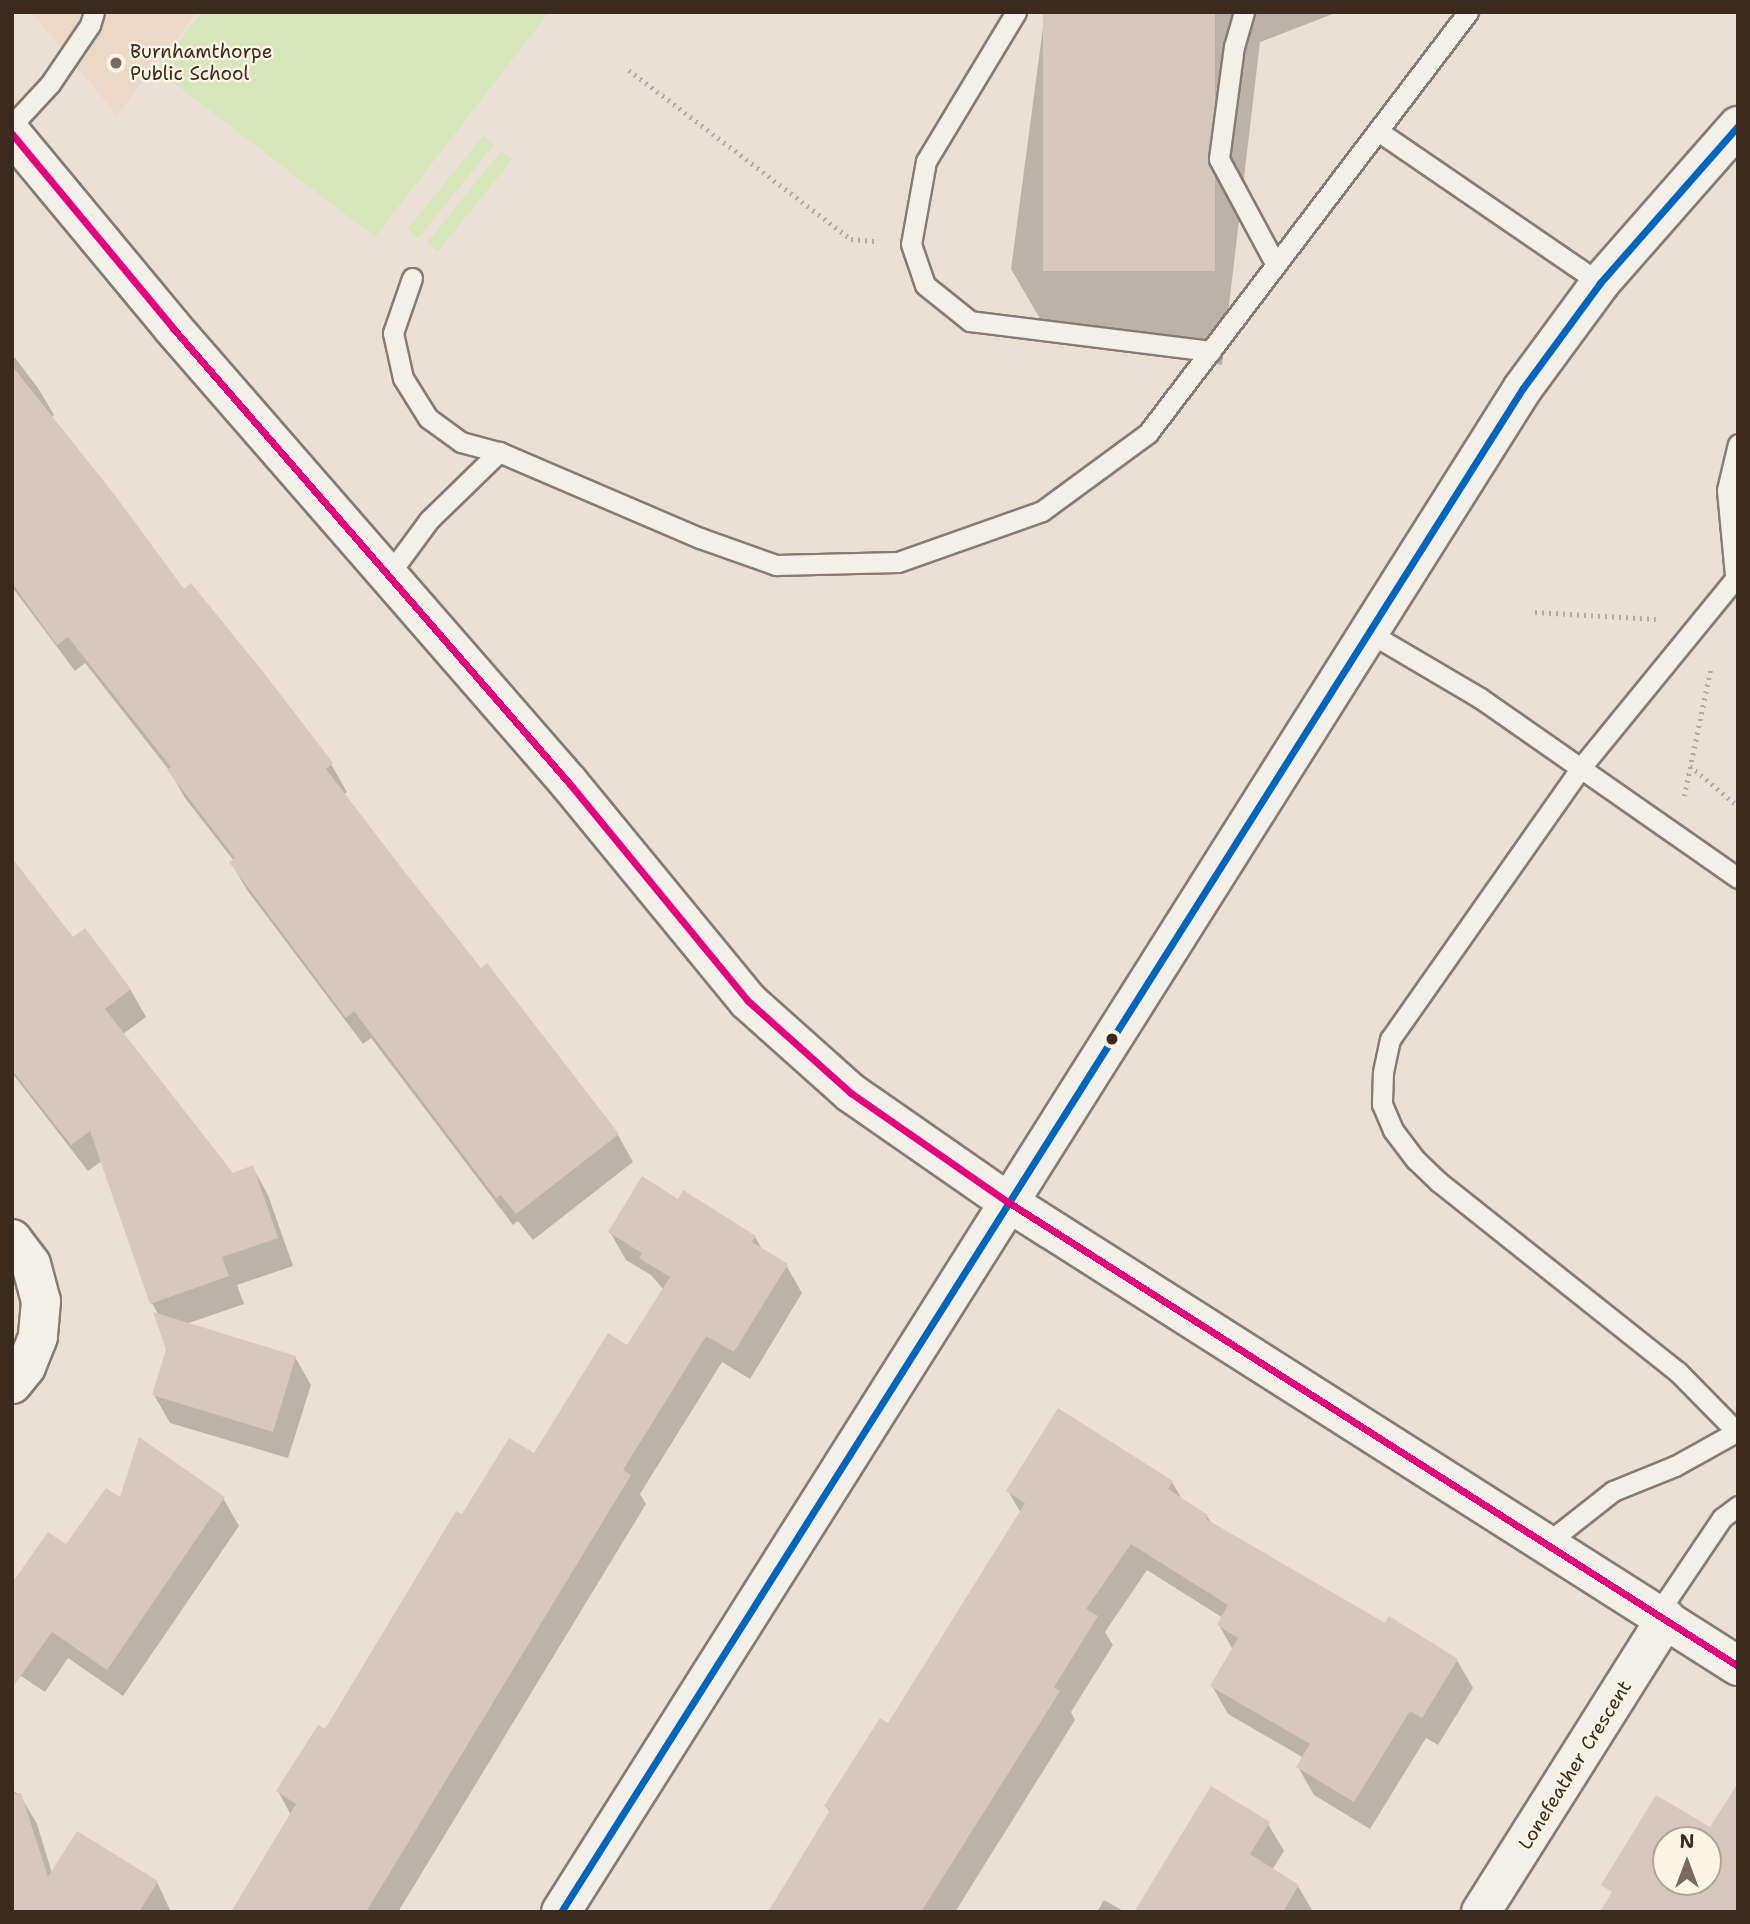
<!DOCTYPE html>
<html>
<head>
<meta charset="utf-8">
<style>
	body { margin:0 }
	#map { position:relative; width:1750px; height:1924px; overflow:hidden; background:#eae0d5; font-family:"Shantell Sans",sans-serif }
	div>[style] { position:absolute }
	.built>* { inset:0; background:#ecd8c7 }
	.green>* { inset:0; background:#d7e6ba; transform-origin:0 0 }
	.shadow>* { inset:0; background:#0003 }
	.building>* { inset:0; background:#d6c8be; transform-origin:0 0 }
	.path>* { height:4.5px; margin-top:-2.25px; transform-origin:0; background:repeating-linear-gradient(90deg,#b1aca5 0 2px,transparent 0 7px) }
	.roads { filter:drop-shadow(2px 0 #857d75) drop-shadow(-2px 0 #857d75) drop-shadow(0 2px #857d75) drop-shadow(0 -2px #857d75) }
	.service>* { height:19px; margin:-9.5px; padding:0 9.5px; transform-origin:9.5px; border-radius:9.5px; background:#f3efe9 }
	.minor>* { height:38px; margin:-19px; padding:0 19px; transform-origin:19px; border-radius:19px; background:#f3efe9 }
	.tertiary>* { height:38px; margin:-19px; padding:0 19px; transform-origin:19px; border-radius:19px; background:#f3efe9 }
	.bus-1>* { height:7px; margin:-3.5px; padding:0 3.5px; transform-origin:3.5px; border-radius:3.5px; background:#0065bd }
	.bus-2>* { height:7px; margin:-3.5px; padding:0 3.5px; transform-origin:3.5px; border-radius:3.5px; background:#e5007d }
	.dots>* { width:19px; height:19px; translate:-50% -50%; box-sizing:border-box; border:4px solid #fcf5e5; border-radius:50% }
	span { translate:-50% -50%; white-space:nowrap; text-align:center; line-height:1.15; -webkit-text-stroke:5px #fcf5e5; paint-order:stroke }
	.poi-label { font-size:19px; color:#3b2a1e }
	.left { translate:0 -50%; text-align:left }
	.street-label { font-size:19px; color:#3b2a1e }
	.frame { position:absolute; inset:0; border:14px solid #3b2a1e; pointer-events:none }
	.north { position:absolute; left:1652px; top:1826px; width:70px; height:70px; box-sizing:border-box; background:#fcf5e5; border:2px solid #afa495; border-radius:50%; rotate:0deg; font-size:19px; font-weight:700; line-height:28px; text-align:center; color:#3b2a1e }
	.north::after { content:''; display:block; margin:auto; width:24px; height:32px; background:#786a5e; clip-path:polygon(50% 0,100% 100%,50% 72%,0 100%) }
</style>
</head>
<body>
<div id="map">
	<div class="built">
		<div style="clip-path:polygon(31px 12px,197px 12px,117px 115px)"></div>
	</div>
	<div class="green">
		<div style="clip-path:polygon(202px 12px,549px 12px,375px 237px,157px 70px)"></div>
		<div style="left:483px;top:136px;width:14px;height:120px;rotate:39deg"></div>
		<div style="left:501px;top:151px;width:14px;height:118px;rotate:39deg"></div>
	</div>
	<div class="shadow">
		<div style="clip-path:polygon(1045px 12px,1338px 12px,1260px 42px,1222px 365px,1053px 341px,1011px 269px)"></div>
		<div style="clip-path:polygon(12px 354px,38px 388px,54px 415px,51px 418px,183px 591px,331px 764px,347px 792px,343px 795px,481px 970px,618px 1135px,633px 1162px,533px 1240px,518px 1221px,513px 1225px,371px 1038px,363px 1044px,247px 890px,231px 863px,234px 861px,185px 798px,169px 770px,85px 663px,75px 671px,12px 587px)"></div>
		<div style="clip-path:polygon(12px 861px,73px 939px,130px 989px,146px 1017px,123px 1034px,232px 1175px,253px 1168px,268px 1195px,293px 1266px,237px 1285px,244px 1304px,186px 1324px,295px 1357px,311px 1385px,288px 1458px,170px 1423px,154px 1395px,168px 1349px,159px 1316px,152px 1303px,102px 1161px,88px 1171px,12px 1073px)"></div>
		<div style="clip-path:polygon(679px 1201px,755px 1237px,763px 1251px,786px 1265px,802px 1293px,750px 1379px,722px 1362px,640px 1494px,646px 1504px,398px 1912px,233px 1912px,291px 1815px,278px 1791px,325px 1731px,462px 1516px,534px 1455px,627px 1347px,664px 1290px,651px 1275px,626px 1260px,610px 1232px)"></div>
		<div style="clip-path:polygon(1172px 1482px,1183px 1501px,1207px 1516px,1212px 1524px,1386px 1625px,1457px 1660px,1473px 1688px,1438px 1745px,1426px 1738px,1370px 1829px,1314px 1795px,1298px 1767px,1304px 1758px,1228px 1714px,1212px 1686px,1233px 1650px,1219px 1625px,1223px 1618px,1147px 1570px,1105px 1632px,1113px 1645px,1071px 1712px,1075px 1720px,955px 1912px,769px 1912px,830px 1813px,826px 1806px,889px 1726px,1021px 1513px,1008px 1491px)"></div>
		<div style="clip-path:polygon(223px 1498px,239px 1526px,123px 1696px,68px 1658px,45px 1692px,12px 1670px,67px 1547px,121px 1500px)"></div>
		<div style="clip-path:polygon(12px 1790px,20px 1795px,37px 1824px,52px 1873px,157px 1882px,171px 1912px,12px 1912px)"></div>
		<div style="clip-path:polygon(1268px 1824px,1284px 1851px,1272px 1870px,1298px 1886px,1313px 1912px,1136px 1912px)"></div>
		<div style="clip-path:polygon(1104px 1900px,1125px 1912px,1097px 1912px)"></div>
	</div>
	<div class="building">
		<div style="left:1043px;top:12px;width:172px;height:259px"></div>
		<div style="clip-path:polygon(12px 366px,114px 494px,184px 589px,191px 583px,264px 673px,333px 763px,326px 769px,400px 866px,481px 968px,487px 963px,619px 1134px,516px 1214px,501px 1195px,496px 1198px,354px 1011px,346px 1018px,229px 862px,235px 858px,167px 770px,171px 767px,68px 637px,57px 645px,12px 583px)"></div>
		<div style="clip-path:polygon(12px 858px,73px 937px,85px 928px,131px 989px,105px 1009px,233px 1173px,253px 1165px,278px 1238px,222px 1257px,229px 1276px,150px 1304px,90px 1131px,71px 1145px,12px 1070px)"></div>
		<div style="clip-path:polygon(642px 1176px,678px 1199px,683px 1190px,756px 1236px,752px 1242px,788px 1264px,734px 1352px,706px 1336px,623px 1470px,631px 1475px,366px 1912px,231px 1912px,296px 1804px,276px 1791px,318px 1725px,325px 1729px,456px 1511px,462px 1514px,509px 1438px,534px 1453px,608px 1333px,627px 1345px,670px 1277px,639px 1258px,642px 1253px,608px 1232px)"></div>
		<div style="clip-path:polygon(153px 1312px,296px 1356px,273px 1432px,152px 1395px,166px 1349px)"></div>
		<div style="clip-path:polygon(1058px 1408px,1173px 1481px,1168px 1489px,1208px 1515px,1206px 1519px,1385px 1623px,1389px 1616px,1458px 1659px,1422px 1718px,1410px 1711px,1354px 1802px,1296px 1767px,1310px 1744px,1210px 1686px,1238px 1638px,1217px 1625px,1228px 1605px,1131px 1544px,1086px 1609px,1098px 1616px,1054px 1687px,1060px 1691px,921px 1912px,768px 1912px,830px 1810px,824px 1806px,880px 1718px,888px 1723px,1025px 1503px,1006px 1491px)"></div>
		<div style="clip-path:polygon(139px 1437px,225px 1497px,107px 1670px,52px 1632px,12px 1688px,12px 1583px,48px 1532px,66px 1544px,106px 1488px,120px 1497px)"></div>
		<div style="clip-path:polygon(evenodd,1738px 1783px,1738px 1912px,1600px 1912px,1612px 1892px,1601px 1885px,1656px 1795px,1710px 1827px,1738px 1783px,1666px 1840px,1708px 1840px,1708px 1882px,1666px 1882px,1666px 1840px)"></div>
		<div style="clip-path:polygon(1211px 1786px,1270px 1822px,1250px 1854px,1299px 1885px,1283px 1912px,1134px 1912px)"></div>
		<div style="clip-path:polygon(21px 1793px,48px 1877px,77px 1831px,158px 1881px,139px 1912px,12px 1912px,12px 1794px)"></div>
	</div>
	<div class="path">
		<div style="left:629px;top:70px;width:279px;rotate:37.3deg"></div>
		<div style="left:851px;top:239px;width:25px;rotate:5deg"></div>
		<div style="left:1535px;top:612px;width:121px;rotate:3.3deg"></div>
		<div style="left:1690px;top:766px;width:62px;rotate:39.8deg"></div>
		<div style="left:1684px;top:796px;width:132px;rotate:-78.2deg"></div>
	</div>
	<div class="roads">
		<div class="service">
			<div style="left:1016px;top:12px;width:174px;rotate:121.1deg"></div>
			<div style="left:926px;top:161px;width:84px;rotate:100.2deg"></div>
			<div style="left:911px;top:244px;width:43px;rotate:71.1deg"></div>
			<div style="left:925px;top:285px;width:58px;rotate:38.7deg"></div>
			<div style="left:970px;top:321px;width:243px;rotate:7.1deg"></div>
			<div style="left:1244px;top:12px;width:35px;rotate:106deg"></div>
			<div style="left:1234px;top:46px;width:114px;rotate:97.6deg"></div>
			<div style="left:1219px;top:159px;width:120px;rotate:61.7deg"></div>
			<div style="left:12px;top:125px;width:56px;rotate:-47.2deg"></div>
			<div style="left:50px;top:84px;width:71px;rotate:-55.9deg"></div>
			<div style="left:90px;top:25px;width:14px;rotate:-73deg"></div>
			<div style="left:1378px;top:131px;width:269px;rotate:34.4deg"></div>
			<div style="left:412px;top:278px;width:58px;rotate:109.1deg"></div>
			<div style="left:393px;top:333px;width:46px;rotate:77.5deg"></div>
			<div style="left:403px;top:378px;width:47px;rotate:58deg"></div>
			<div style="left:428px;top:418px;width:41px;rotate:36deg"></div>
			<div style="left:461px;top:442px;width:39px;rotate:15deg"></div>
			<div style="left:499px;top:452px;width:219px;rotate:23.2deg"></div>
			<div style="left:700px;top:538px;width:81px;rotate:19.6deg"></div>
			<div style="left:776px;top:565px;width:122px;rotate:-1.4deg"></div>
			<div style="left:898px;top:562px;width:153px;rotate:-19.5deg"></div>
			<div style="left:1042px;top:511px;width:132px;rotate:-36.3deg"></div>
			<div style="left:1148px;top:433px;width:529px;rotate:-52.76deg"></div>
			<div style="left:1735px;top:575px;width:85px;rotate:-95.4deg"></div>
			<div style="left:1727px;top:490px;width:47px;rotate:-76.6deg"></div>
			<div style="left:1738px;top:575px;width:250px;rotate:129.2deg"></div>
			<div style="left:1580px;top:769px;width:330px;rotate:125.1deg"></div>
			<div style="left:1390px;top:1039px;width:35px;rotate:102deg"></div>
			<div style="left:1383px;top:1073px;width:31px;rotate:92deg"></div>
			<div style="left:1382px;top:1104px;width:28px;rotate:67deg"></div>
			<div style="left:1393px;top:1130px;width:38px;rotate:53deg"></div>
			<div style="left:1416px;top:1160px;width:32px;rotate:44deg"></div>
			<div style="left:1439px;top:1182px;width:305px;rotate:38.5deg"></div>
			<div style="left:1678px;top:1372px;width:86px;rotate:45.5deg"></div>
			<div style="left:387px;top:577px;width:71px;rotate:-53.6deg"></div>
			<div style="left:429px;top:520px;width:98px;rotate:-44.2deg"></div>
			<div style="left:1368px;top:632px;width:130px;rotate:30.5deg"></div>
			<div style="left:1480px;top:698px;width:315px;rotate:34.9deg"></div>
			<div style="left:1547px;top:1543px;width:84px;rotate:-38.2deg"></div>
			<div style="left:1613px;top:1491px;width:67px;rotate:-22deg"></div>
			<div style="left:1675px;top:1466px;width:72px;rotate:-29.1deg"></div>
			<div style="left:1658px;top:1613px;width:115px;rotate:-56deg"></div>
			<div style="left:1722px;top:1518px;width:20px;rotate:-37deg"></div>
		</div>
		<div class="minor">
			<div style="left:12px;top:1239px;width:31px;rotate:53deg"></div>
			<div style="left:31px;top:1264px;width:38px;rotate:75deg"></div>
			<div style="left:41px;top:1301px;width:36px;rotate:95deg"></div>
			<div style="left:38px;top:1337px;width:32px;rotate:112deg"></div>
			<div style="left:26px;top:1367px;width:22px;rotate:129deg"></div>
			<div style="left:1481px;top:1912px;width:347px;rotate:-57.8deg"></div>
		</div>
		<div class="tertiary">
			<div style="left:12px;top:134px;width:251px;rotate:50.3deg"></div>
			<div style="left:172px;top:327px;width:605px;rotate:48.96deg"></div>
			<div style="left:569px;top:783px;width:282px;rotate:50.6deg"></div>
			<div style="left:748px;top:1001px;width:138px;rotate:41.8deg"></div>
			<div style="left:851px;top:1093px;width:191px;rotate:34.8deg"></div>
			<div style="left:1008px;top:1202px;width:865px;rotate:32.44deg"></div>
			<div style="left:561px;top:1912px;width:1802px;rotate:-57.74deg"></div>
			<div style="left:1523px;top:388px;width:130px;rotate:-53.7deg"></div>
			<div style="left:1600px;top:283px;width:209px;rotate:-48.7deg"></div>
		</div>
	</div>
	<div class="bus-1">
		<div style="left:561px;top:1912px;width:1802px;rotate:-57.74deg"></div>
		<div style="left:1523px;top:388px;width:130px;rotate:-53.7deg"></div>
		<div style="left:1600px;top:283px;width:209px;rotate:-48.7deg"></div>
	</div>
	<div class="bus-2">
		<div style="left:12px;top:134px;width:251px;rotate:50.3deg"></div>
		<div style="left:172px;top:327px;width:605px;rotate:48.96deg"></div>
		<div style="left:569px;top:783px;width:282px;rotate:50.6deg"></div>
		<div style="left:748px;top:1001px;width:138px;rotate:41.8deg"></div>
		<div style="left:851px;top:1093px;width:191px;rotate:34.8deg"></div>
		<div style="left:1008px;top:1202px;width:865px;rotate:32.44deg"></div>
	</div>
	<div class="dots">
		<div style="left:116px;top:63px;background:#786a5e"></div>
		<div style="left:1112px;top:1039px;background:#3b2a1e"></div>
	</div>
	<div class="poi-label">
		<span class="left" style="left:130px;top:63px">Burnhamthorpe<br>Public School</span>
	</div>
	<div class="street-label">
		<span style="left:1575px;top:1765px;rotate:-58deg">Lonefeather Crescent</span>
	</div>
	<div class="frame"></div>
	<div class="north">N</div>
</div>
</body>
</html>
